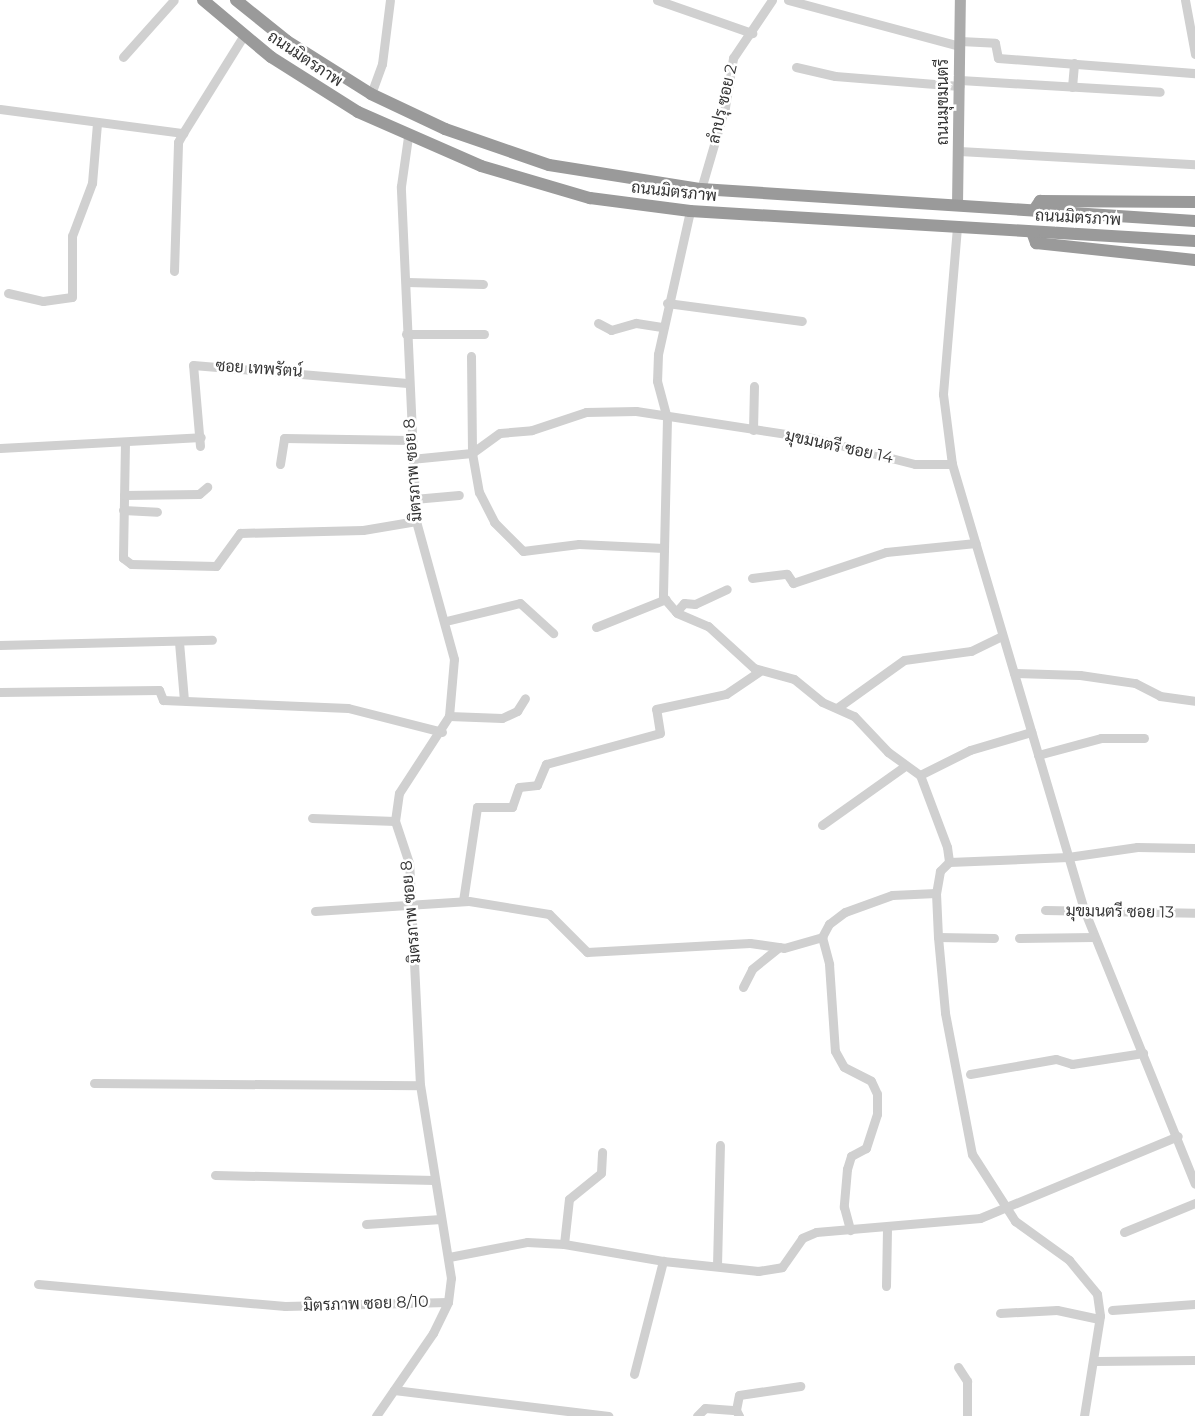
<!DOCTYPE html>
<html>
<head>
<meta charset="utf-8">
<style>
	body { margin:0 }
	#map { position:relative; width:1195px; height:1416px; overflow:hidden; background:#fff; font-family:Montserrat,Sarabun,sans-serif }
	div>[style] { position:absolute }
	.minor>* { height:9px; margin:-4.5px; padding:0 4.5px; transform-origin:4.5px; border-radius:4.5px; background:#d0d0d0 }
	.major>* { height:11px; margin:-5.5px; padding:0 5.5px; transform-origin:5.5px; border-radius:5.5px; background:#ababab }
	.highway>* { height:12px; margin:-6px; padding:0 6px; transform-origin:6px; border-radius:6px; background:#9a9a9a }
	span { translate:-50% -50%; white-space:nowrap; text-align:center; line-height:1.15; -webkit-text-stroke:5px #fff; paint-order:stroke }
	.street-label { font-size:16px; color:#333 }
</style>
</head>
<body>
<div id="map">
	<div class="minor">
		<div style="left:657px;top:0;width:101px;rotate:19.2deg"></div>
		<div style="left:788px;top:0;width:178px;rotate:15deg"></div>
		<div style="left:1185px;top:0;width:55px;rotate:79.5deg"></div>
		<div style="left:960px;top:41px;width:35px;rotate:3deg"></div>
		<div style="left:995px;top:43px;width:15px;rotate:79deg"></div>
		<div style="left:998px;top:58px;width:198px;rotate:4.4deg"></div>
		<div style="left:123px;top:57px;width:76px;rotate:-48.2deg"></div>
		<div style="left:796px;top:67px;width:40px;rotate:13deg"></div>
		<div style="left:835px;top:76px;width:125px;rotate:4.6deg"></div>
		<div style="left:960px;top:80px;width:200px;rotate:3.4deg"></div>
		<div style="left:1072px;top:87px;width:24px;rotate:-85deg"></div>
		<div style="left:371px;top:94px;width:32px;rotate:-70deg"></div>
		<div style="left:382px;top:64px;width:64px;rotate:-82.9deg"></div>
		<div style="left:0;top:109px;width:185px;rotate:7.5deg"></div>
		<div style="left:183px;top:133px;width:115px;rotate:-58.1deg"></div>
		<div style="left:959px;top:151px;width:236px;rotate:3.2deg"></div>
		<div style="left:701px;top:189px;width:85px;rotate:-73.7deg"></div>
		<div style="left:725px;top:107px;width:50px;rotate:-80.7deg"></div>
		<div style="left:733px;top:58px;width:70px;rotate:-56.1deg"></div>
		<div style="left:690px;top:211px;width:147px;rotate:102.6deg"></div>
		<div style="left:658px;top:354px;width:27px;rotate:92deg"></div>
		<div style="left:657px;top:381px;width:38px;rotate:75deg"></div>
		<div style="left:667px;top:418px;width:179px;rotate:91.3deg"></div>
		<div style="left:663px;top:597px;width:21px;rotate:49deg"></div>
		<div style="left:677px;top:613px;width:34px;rotate:23deg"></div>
		<div style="left:708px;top:626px;width:62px;rotate:42.4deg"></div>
		<div style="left:754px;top:668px;width:41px;rotate:15.4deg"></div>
		<div style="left:794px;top:679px;width:36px;rotate:39deg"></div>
		<div style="left:822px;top:702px;width:35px;rotate:24deg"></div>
		<div style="left:854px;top:716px;width:50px;rotate:46.6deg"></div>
		<div style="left:888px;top:752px;width:39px;rotate:36deg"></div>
		<div style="left:920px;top:775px;width:77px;rotate:69.4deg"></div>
		<div style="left:947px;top:847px;width:15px;rotate:82deg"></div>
		<div style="left:949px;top:862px;width:13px;rotate:135deg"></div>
		<div style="left:940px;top:871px;width:22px;rotate:100deg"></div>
		<div style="left:936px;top:893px;width:44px;rotate:87.4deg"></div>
		<div style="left:938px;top:937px;width:76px;rotate:84.7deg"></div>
		<div style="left:945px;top:1013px;width:144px;rotate:79.2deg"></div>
		<div style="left:972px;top:1154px;width:80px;rotate:57.3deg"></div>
		<div style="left:1015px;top:1221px;width:67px;rotate:35.8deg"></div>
		<div style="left:1069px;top:1260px;width:44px;rotate:50.5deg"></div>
		<div style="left:1097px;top:1294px;width:22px;rotate:82deg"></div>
		<div style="left:1100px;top:1316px;width:101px;rotate:99.1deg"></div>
		<div style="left:957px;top:227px;width:168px;rotate:94.8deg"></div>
		<div style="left:943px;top:394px;width:71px;rotate:82.7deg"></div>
		<div style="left:952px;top:464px;width:467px;rotate:73.5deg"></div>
		<div style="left:1085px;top:912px;width:293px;rotate:68deg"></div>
		<div style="left:174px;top:271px;width:129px;rotate:-88.2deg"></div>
		<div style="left:178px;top:142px;width:10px;rotate:-61deg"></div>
		<div style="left:407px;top:282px;width:76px;rotate:1.5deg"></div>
		<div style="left:8px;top:293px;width:36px;rotate:13deg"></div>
		<div style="left:43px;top:301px;width:29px;rotate:-8deg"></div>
		<div style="left:72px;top:297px;width:61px;rotate:-90deg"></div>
		<div style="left:72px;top:236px;width:57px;rotate:-69.3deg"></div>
		<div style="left:92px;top:183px;width:59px;rotate:-85.2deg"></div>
		<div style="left:667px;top:303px;width:136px;rotate:7.6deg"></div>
		<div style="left:598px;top:323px;width:15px;rotate:28deg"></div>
		<div style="left:611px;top:330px;width:26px;rotate:-16deg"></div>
		<div style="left:636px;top:323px;width:26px;rotate:9deg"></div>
		<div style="left:406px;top:334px;width:78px"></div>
		<div style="left:471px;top:356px;width:97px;rotate:89.4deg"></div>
		<div style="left:472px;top:453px;width:40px;rotate:80deg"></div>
		<div style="left:479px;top:492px;width:34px;rotate:63deg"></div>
		<div style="left:494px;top:522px;width:41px;rotate:45deg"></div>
		<div style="left:523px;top:551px;width:56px;rotate:-7.1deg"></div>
		<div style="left:579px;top:544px;width:85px;rotate:2.7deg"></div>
		<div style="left:753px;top:430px;width:44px;rotate:-88.7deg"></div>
		<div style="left:125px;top:442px;width:116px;rotate:91deg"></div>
		<div style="left:123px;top:558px;width:10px;rotate:37deg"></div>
		<div style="left:131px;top:564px;width:85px;rotate:1.3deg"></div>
		<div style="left:216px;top:566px;width:41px;rotate:-54deg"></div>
		<div style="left:240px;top:533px;width:123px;rotate:-1.4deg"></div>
		<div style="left:363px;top:530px;width:54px;rotate:-9.6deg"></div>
		<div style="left:200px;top:446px;width:81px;rotate:-94.9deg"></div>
		<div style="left:193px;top:365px;width:215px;rotate:4.8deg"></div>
		<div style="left:0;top:448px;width:201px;rotate:-3.1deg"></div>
		<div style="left:411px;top:459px;width:61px;rotate:-5.6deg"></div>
		<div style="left:472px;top:453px;width:34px;rotate:-36deg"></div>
		<div style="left:500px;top:433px;width:32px;rotate:-5deg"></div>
		<div style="left:532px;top:430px;width:57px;rotate:-18.4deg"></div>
		<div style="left:586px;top:412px;width:50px;rotate:-1.1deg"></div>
		<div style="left:636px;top:411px;width:178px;rotate:8.7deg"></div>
		<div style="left:812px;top:438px;width:106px;rotate:14.2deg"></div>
		<div style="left:915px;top:464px;width:37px"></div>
		<div style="left:280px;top:464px;width:26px;rotate:-81deg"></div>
		<div style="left:284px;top:438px;width:126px;rotate:0.9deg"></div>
		<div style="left:124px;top:495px;width:75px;rotate:-0.8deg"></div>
		<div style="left:199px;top:494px;width:11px;rotate:-41deg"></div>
		<div style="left:414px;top:499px;width:45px;rotate:-5.1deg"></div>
		<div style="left:123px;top:510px;width:34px;rotate:3deg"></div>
		<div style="left:752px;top:578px;width:35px;rotate:-7deg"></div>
		<div style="left:787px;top:574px;width:11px;rotate:56deg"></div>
		<div style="left:793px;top:583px;width:98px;rotate:-18.4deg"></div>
		<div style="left:886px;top:552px;width:90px;rotate:-5.7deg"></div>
		<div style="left:676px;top:612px;width:12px;rotate:-48deg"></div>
		<div style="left:684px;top:603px;width:11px;rotate:5deg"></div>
		<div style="left:695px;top:604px;width:35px;rotate:-25deg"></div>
		<div style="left:446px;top:621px;width:76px;rotate:-13.7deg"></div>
		<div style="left:520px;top:603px;width:45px;rotate:42.3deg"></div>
		<div style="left:596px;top:627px;width:75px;rotate:-21.8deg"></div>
		<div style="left:179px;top:642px;width:58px;rotate:85.1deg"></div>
		<div style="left:0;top:645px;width:212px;rotate:-1.4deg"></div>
		<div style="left:1014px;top:673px;width:66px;rotate:1.7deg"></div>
		<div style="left:1080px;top:675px;width:56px;rotate:8.3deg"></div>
		<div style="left:1135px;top:683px;width:28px;rotate:27deg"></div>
		<div style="left:1160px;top:696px;width:35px;rotate:8deg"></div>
		<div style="left:0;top:692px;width:159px;rotate:-0.7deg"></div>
		<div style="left:159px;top:690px;width:11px;rotate:68deg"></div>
		<div style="left:163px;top:700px;width:185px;rotate:2.5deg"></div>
		<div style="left:348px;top:708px;width:97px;rotate:14.3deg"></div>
		<div style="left:837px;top:708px;width:82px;rotate:-35.6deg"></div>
		<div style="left:904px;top:660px;width:68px;rotate:-7.7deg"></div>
		<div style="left:971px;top:651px;width:32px;rotate:-26deg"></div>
		<div style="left:449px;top:716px;width:53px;rotate:2.2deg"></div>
		<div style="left:502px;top:718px;width:17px;rotate:-25deg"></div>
		<div style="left:517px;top:711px;width:15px;rotate:-58deg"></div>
		<div style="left:1038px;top:755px;width:65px;rotate:-15.1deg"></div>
		<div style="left:1101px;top:738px;width:43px"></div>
		<div style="left:920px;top:775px;width:56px;rotate:-26.6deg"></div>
		<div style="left:970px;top:750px;width:64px;rotate:-16.4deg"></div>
		<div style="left:312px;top:818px;width:83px;rotate:2.1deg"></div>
		<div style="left:822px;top:825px;width:102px;rotate:-35.4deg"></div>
		<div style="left:949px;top:862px;width:119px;rotate:-2.4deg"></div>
		<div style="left:1068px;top:857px;width:70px;rotate:-8.2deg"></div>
		<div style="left:1137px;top:847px;width:58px;rotate:1deg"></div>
		<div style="left:463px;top:901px;width:95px;rotate:-81.5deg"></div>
		<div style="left:477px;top:807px;width:35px"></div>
		<div style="left:512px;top:807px;width:21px;rotate:-71deg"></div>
		<div style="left:519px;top:787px;width:18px;rotate:-6deg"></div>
		<div style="left:537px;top:785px;width:23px;rotate:-67deg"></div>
		<div style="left:546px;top:764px;width:118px;rotate:-15.2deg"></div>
		<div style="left:660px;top:733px;width:24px;rotate:-99deg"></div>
		<div style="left:656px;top:709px;width:72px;rotate:-12.1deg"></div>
		<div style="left:726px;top:694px;width:41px;rotate:-34.1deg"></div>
		<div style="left:1045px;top:910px;width:150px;rotate:1.1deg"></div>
		<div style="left:315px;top:911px;width:154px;rotate:-3.7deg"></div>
		<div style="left:469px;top:901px;width:81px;rotate:9.2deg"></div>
		<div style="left:549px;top:914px;width:54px;rotate:45deg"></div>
		<div style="left:587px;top:952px;width:163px;rotate:-3.2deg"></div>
		<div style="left:750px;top:943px;width:34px;rotate:8deg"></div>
		<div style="left:784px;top:948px;width:40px;rotate:-16deg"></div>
		<div style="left:822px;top:937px;width:15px;rotate:-62deg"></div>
		<div style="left:829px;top:924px;width:20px;rotate:-37deg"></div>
		<div style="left:845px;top:912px;width:50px;rotate:-19.9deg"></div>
		<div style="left:892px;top:895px;width:44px;rotate:-2.6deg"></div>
		<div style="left:822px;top:937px;width:28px;rotate:75deg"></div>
		<div style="left:829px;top:964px;width:87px;rotate:86.1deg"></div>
		<div style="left:835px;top:1051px;width:18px;rotate:61deg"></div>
		<div style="left:844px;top:1067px;width:30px;rotate:27deg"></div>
		<div style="left:871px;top:1081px;width:14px;rotate:65deg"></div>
		<div style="left:877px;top:1094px;width:20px;rotate:90deg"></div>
		<div style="left:877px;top:1114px;width:36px;rotate:108deg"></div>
		<div style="left:866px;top:1148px;width:17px;rotate:152deg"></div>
		<div style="left:851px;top:1156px;width:14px;rotate:107deg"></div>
		<div style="left:847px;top:1169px;width:38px;rotate:95deg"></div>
		<div style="left:844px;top:1207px;width:24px;rotate:75deg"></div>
		<div style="left:938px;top:937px;width:56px;rotate:1deg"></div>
		<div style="left:1019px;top:938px;width:75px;rotate:-0.8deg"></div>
		<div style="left:743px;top:987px;width:20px;rotate:-63deg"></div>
		<div style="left:752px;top:969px;width:35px;rotate:-39deg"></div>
		<div style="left:970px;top:1074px;width:87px;rotate:-9.9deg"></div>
		<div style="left:1056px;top:1059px;width:17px;rotate:17deg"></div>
		<div style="left:1072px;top:1064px;width:72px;rotate:-8.8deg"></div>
		<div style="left:94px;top:1083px;width:326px;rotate:0.4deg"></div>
		<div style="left:215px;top:1175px;width:219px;rotate:1.3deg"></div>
		<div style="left:366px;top:1224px;width:75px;rotate:-3.8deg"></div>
		<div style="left:1124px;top:1232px;width:77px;rotate:-22.2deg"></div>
		<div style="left:564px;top:1244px;width:45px;rotate:-83.7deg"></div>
		<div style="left:569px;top:1199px;width:41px;rotate:-39.1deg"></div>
		<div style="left:601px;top:1173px;width:21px;rotate:-87deg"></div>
		<div style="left:449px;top:1257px;width:79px;rotate:-10.9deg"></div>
		<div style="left:527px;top:1242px;width:37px;rotate:3deg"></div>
		<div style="left:564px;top:1244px;width:100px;rotate:9.7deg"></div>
		<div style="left:663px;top:1261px;width:96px;rotate:6deg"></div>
		<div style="left:758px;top:1271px;width:24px;rotate:-9deg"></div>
		<div style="left:782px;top:1267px;width:35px;rotate:-55deg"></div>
		<div style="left:802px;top:1238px;width:15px;rotate:-23deg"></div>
		<div style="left:816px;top:1232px;width:165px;rotate:-4.9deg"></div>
		<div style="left:980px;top:1218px;width:214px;rotate:-22.5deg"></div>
		<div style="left:717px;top:1266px;width:121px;rotate:-88.6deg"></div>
		<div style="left:38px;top:1284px;width:248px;rotate:5.1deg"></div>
		<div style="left:285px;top:1306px;width:163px;rotate:-1.4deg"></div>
		<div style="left:886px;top:1286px;width:57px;rotate:-89deg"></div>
		<div style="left:1112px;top:1310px;width:83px;rotate:-4.1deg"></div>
		<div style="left:1000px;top:1313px;width:57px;rotate:-3deg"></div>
		<div style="left:1057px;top:1310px;width:43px;rotate:12.1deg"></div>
		<div style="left:1094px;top:1361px;width:101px;rotate:-0.6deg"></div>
		<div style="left:958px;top:1367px;width:17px;rotate:57deg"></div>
		<div style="left:967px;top:1381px;width:35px;rotate:90deg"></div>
		<div style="left:634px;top:1374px;width:117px;rotate:-75.6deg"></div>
		<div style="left:394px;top:1390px;width:216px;rotate:6.9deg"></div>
		<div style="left:736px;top:1410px;width:15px;rotate:-79deg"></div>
		<div style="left:739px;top:1395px;width:62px;rotate:-8.4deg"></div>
		<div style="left:376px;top:1416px;width:101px;rotate:-55.5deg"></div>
		<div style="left:433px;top:1333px;width:34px;rotate:-64deg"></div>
		<div style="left:448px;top:1302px;width:24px;rotate:-83deg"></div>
		<div style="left:451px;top:1278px;width:195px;rotate:-99.1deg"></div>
		<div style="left:420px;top:1085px;width:222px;rotate:-92.8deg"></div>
		<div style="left:409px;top:863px;width:44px;rotate:-108.4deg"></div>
		<div style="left:395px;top:821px;width:28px;rotate:-82deg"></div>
		<div style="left:399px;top:793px;width:92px;rotate:-57deg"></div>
		<div style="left:449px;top:716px;width:57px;rotate:-85deg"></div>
		<div style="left:454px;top:659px;width:143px;rotate:-105.4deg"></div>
		<div style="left:416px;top:521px;width:335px;rotate:-92.6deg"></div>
		<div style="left:401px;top:186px;width:49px;rotate:-81.9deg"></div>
		<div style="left:697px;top:1416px;width:11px;rotate:-45deg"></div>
		<div style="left:705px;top:1408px;width:31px;rotate:4deg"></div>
		<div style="left:736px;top:1410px;width:7px;rotate:63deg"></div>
	</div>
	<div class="major">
		<div style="left:957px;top:205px;width:205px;rotate:-89.2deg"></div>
	</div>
	<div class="highway">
		<div style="left:203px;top:0;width:89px;rotate:40deg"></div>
		<div style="left:271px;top:57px;width:103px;rotate:32.3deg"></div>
		<div style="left:358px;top:112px;width:134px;rotate:23.7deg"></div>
		<div style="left:481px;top:166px;width:114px;rotate:16.4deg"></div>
		<div style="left:590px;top:198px;width:101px;rotate:7.4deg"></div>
		<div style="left:690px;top:211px;width:506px;rotate:3.4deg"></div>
		<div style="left:236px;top:0;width:65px;rotate:38.8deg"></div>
		<div style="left:287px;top:41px;width:99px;rotate:32.2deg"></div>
		<div style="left:371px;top:94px;width:82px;rotate:25.3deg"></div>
		<div style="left:445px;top:129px;width:110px;rotate:19.1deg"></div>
		<div style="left:549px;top:165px;width:154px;rotate:9deg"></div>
		<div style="left:701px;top:189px;width:495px;rotate:3.7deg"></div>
		<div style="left:1034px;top:210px;width:11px;rotate:-56deg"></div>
		<div style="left:1040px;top:201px;width:155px;rotate:0.4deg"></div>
		<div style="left:1032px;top:232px;width:12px;rotate:70deg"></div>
		<div style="left:1036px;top:243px;width:160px;rotate:6.1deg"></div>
	</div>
	<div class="street-label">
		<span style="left:305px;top:59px;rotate:34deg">ถนนมิตรภาพ</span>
		<span style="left:943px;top:102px;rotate:-90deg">ถนนมุขมนตรี</span>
		<span style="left:723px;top:104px;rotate:-77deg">ลำปรุ ซอย 2</span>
		<span style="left:674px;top:192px;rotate:6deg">ถนนมิตรภาพ</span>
		<span style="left:1078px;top:218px;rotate:3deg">ถนนมิตรภาพ</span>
		<span style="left:259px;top:369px;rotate:4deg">ซอย เทพรัตน์</span>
		<span style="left:839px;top:447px;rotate:12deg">มุขมนตรี ซอย 14</span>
		<span style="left:413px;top:470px;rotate:-94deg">มิตรภาพ ซอย 8</span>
		<span style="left:411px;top:912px;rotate:-95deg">มิตรภาพ ซอย 8</span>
		<span style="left:1120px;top:912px;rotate:1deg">มุขมนตรี ซอย 13</span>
		<span style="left:366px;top:1304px;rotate:-2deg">มิตรภาพ ซอย 8/10</span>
	</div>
</div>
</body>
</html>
